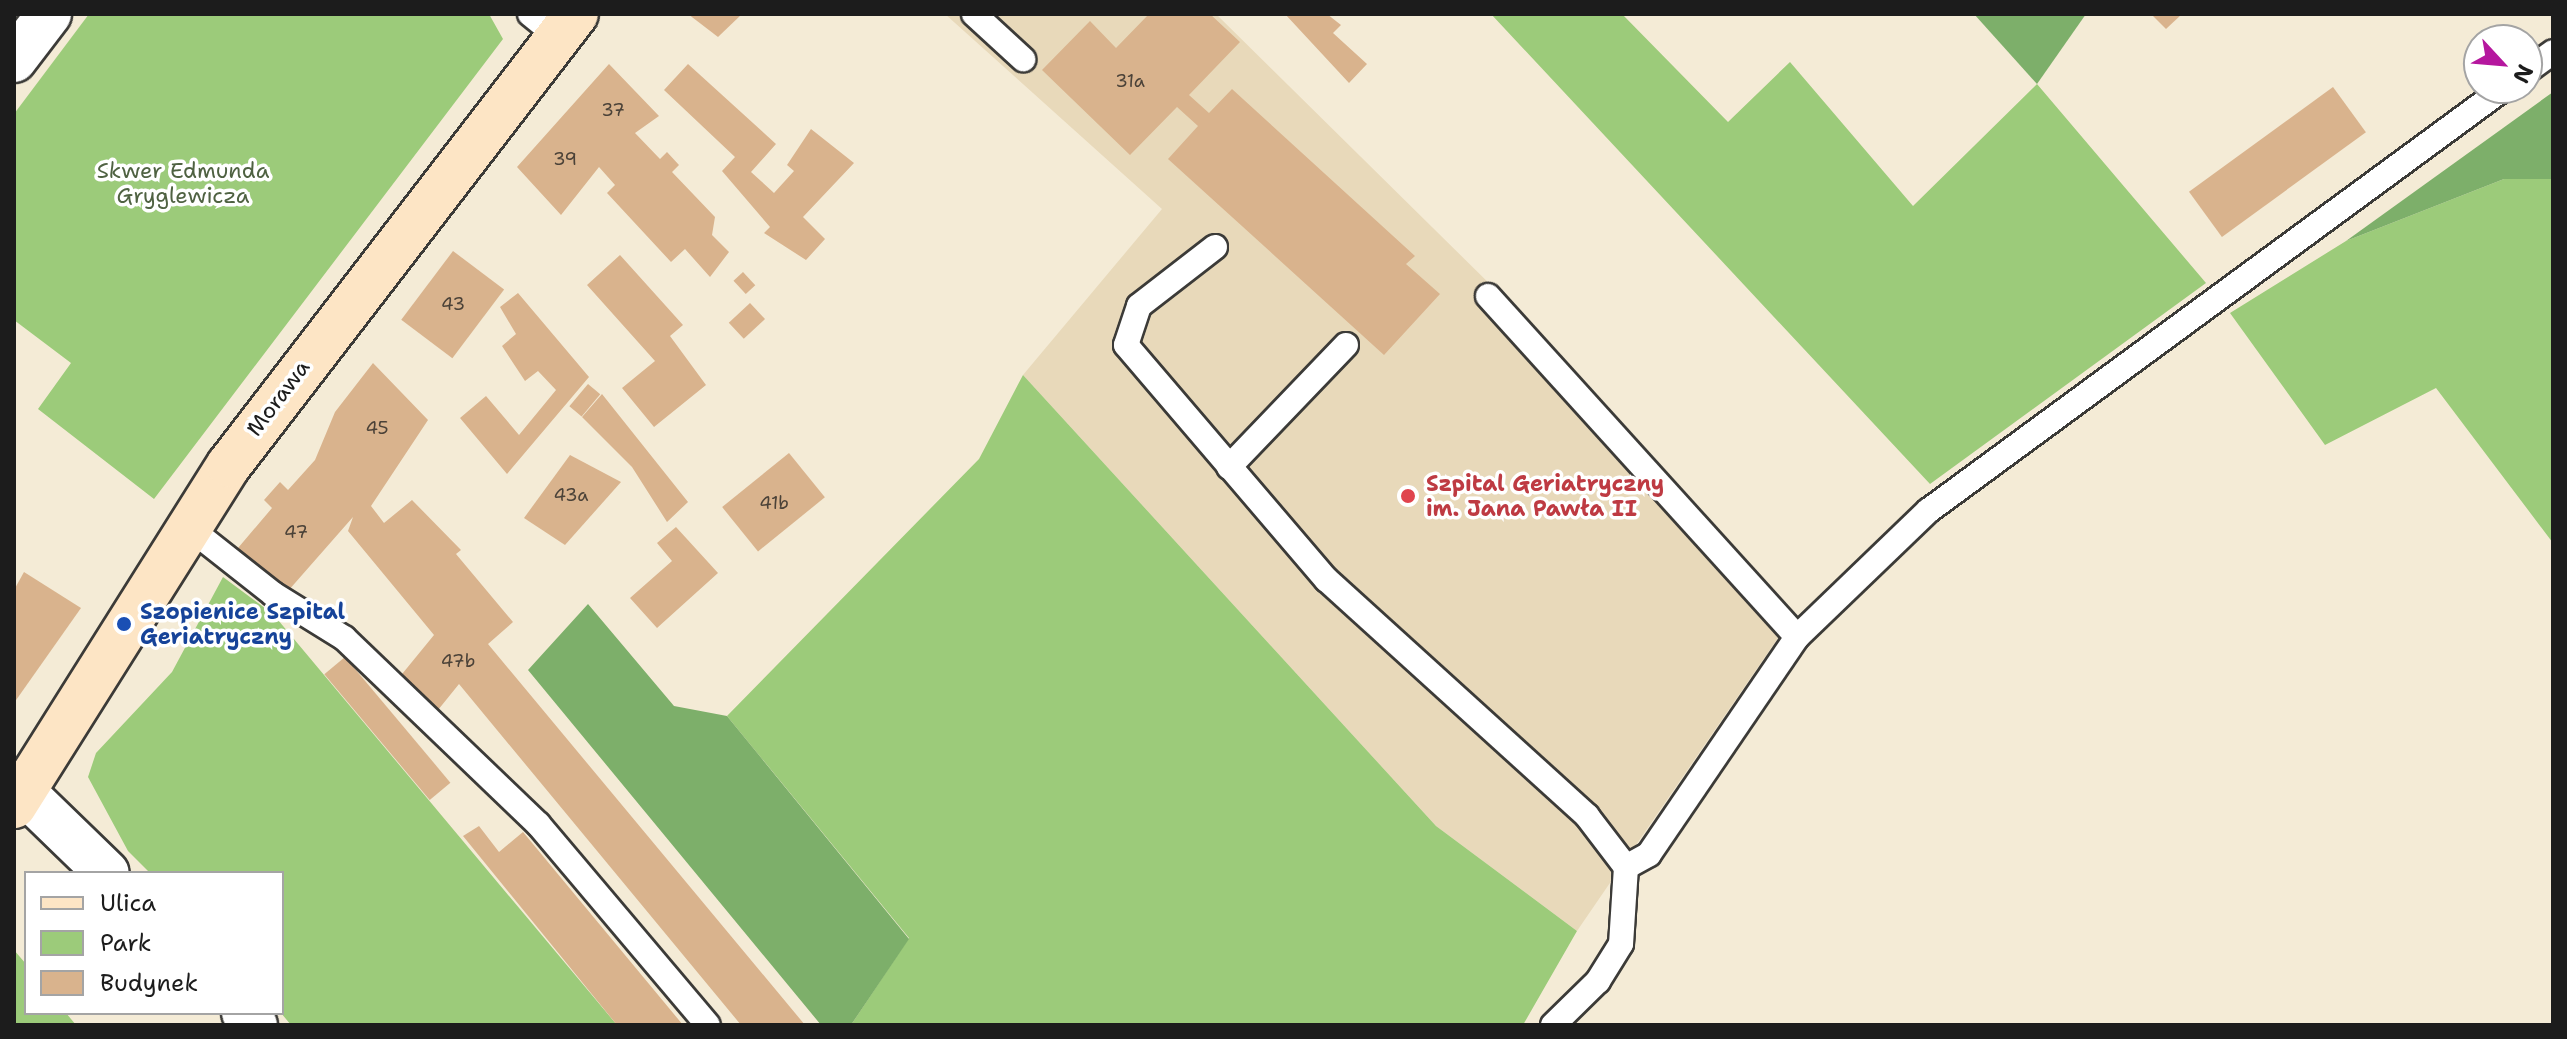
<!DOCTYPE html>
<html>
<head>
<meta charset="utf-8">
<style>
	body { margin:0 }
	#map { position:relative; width:2567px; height:1039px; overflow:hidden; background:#f4ebd6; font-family:"Shantell Sans",sans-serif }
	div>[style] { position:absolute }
	.built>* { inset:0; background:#e8d9ba }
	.green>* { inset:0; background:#9ccb7a }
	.forest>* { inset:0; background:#7daf6a }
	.building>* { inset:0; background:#d9b38d; transform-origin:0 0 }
	.roads { filter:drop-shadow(2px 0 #3c3b38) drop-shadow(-2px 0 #3c3b38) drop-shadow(0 2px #3c3b38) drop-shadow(0 -2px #3c3b38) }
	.lane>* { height:24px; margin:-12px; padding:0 12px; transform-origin:12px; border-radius:12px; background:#fff }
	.street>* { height:44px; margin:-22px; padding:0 22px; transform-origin:22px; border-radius:22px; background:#fff }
	.secondary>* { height:44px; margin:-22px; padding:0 22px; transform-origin:22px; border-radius:22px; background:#fde5c5 }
	.dots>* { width:22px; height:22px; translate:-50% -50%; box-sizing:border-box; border:4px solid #fff; border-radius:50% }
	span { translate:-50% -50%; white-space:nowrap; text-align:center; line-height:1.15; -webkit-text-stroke:7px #fff; paint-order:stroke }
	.number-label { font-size:18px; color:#4b4238 }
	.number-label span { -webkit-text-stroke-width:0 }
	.park-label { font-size:22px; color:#4f6242 }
	.street-label { font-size:22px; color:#1c1c1c }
	.health-label { font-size:22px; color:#be3a42; font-weight:700 }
	.left { translate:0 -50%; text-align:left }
	.transit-label { font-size:22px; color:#164399; font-weight:700 }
	.frame { position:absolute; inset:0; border:16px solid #1c1c1c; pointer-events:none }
	.legend { position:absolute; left:24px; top:871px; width:260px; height:144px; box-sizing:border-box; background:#fff; border:2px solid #a4a4a4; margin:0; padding:10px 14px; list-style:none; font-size:24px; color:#1c1c1c }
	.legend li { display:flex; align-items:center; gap:16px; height:40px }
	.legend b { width:40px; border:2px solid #a4a4a4 }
	.north { position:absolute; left:2463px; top:24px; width:80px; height:80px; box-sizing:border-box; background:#fff; border:2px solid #a4a4a4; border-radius:50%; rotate:116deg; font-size:22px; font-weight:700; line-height:32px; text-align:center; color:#1c1c1c }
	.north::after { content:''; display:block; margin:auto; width:28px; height:36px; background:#b5179e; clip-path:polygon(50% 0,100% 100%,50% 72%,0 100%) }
</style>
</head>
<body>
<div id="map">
	<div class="built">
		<div style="clip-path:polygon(945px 14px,1216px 14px,1503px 297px,1793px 616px,1577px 931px,1436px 826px,1023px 375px,1162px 209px)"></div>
	</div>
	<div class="green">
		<div style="clip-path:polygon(89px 14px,489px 14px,503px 39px,154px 499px,38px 409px,71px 363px,14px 320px,14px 114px)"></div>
		<div style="clip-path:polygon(1491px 14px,1622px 14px,1728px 122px,1790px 62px,1913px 206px,2037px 84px,2206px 283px,1930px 484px)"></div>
		<div style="clip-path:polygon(2504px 179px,2553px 179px,2553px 543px,2436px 388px,2325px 445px,2230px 313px,2346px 241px)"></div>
		<div style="clip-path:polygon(1023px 375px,1436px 826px,1577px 931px,1523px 1025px,851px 1025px,909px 938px,727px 716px,979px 459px)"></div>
		<div style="clip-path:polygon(223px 577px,273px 614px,617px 1025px,291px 1025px,281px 1013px,282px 873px,150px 873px,128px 851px,88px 777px,96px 753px,172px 672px)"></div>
		<div style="clip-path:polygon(14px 950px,26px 964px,26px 1013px,66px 1013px,76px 1025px,14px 1025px)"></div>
	</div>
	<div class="forest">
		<div style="clip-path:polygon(1974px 14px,2086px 14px,2037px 84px)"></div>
		<div style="clip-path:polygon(2553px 92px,2553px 179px,2504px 179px,2346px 241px)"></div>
		<div style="clip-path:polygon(588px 604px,674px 706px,727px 716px,909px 939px,851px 1025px,821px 1025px,528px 670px)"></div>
	</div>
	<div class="building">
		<div style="clip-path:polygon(688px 14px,742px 14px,718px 37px)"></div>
		<div style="clip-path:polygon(1149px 14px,1210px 14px,1240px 42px,1189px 95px,1209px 113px,1232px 89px,1415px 256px,1406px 264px,1440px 294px,1384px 355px,1168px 159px,1198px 126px,1177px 107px,1130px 155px,1042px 70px,1090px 21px,1116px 48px)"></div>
		<div style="clip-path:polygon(1285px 14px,1327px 14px,1341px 25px,1333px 33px,1367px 64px,1349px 83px)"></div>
		<div style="clip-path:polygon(2151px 14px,2182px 14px,2166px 29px)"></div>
		<div style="clip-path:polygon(609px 64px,659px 116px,635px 133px,660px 159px,667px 152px,679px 165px,672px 172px,715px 217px,712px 235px,729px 252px,710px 277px,685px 249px,671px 262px,607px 193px,615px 185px,599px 167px,561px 215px,517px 167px)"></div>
		<div style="clip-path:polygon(688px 64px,776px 144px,751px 172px,774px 193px,794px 171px,787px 165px,811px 129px,854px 163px,803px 217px,825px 239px,806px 260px,764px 233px,770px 227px,722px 171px,735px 157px,664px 90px)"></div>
		<div style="left:2333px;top:87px;width:56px;height:178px;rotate:54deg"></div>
		<div style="left:453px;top:251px;width:64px;height:86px;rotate:37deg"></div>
		<div style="clip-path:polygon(620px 255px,683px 325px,670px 336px,706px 385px,654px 427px,622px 388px,655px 361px,587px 285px)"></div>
		<div style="left:743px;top:272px;width:18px;height:13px;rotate:47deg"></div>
		<div style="clip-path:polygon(518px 293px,589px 377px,507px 474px,460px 418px,486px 396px,519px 435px,556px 390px,538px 371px,525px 381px,502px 346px,516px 334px,500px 307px)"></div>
		<div style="left:750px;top:303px;width:22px;height:29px;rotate:47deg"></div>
		<div style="clip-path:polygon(373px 363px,428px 420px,371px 506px,384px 523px,412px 500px,461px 550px,456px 554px,513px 622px,488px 644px,805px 1025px,741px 1025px,459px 684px,438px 710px,398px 679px,434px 635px,348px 531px,353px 517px,288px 591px,238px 548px,272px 508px,264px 500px,280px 482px,288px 490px,315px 460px,335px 412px)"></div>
		<div style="left:588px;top:384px;width:16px;height:29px;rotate:40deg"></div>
		<div style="clip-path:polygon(602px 394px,688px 502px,667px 522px,632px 467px,582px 417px)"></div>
		<div style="left:789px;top:453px;width:57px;height:86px;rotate:51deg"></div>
		<div style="clip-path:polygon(570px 455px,621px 482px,565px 545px,524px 518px)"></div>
		<div style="clip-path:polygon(676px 527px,718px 573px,657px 628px,630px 598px,672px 561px,657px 543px)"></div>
		<div style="clip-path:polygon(24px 572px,81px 608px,14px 703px,14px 590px)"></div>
		<div style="left:345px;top:657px;width:164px;height:27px;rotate:50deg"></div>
		<div style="clip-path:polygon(479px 826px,499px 852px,523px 832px,683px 1025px,617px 1025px,463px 836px)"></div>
	</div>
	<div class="roads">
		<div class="lane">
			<div style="left:530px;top:14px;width:35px;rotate:39deg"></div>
			<div style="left:974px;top:14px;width:67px;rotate:42.6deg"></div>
			<div style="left:2527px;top:71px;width:32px;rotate:-36deg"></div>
			<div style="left:1215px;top:247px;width:96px;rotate:142.2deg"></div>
			<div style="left:1139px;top:306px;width:41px;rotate:108.4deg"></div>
			<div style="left:1126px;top:345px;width:309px;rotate:49.5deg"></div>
			<div style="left:1327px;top:580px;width:351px;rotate:42.2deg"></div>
			<div style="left:1587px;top:816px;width:64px;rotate:52.6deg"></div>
			<div style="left:1626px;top:867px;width:77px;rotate:93.7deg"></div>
			<div style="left:1621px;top:944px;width:44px;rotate:121.9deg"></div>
			<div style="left:1598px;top:981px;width:63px;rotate:135.6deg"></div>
			<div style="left:1488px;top:296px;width:460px;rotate:47.8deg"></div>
			<div style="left:1229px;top:467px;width:169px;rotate:-46.2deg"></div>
			<div style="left:187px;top:526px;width:110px;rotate:38.3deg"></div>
			<div style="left:273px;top:594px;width:84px;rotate:31.8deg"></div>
			<div style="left:344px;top:638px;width:269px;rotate:43.8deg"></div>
			<div style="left:538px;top:824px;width:263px;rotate:49.8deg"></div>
			<div style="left:1626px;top:867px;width:26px;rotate:-29deg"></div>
			<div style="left:1649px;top:854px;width:263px;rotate:-55.7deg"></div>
			<div style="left:1797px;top:637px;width:182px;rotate:-43.9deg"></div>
			<div style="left:1928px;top:511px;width:715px;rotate:-36.29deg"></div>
		</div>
		<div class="street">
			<div style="left:14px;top:60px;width:58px;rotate:-52.7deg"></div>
			<div style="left:14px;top:783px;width:129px;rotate:44.1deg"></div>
			<div style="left:244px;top:1013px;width:16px;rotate:47deg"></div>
		</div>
		<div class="secondary">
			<div style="left:14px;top:806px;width:403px;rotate:-57.8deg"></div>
			<div style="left:229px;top:465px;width:569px;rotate:-52.43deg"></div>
		</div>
	</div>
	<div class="dots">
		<div style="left:1408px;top:496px;background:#e0444e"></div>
		<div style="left:124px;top:624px;background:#1a4fb4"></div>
	</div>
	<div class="number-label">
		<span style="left:1130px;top:81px">31a</span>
		<span style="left:613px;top:110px">37</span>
		<span style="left:565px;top:159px">39</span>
		<span style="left:453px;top:304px">43</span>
		<span style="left:377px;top:428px">45</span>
		<span style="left:571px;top:495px">43a</span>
		<span style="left:774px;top:503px">41b</span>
		<span style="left:296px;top:532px">47</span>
		<span style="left:458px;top:661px">47b</span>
	</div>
	<div class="park-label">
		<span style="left:183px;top:183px">Skwer Edmunda<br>Gryglewicza</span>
	</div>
	<div class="street-label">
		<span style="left:278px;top:398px;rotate:-53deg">Morawa</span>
	</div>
	<div class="health-label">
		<span class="left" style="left:1426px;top:496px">Szpital Geriatryczny<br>im. Jana Pawła II</span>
	</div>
	<div class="transit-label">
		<span class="left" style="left:140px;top:624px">Szopienice Szpital<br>Geriatryczny</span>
	</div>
	<div class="frame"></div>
	<ul class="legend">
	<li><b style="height:10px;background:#fde5c5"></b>Ulica</li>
	<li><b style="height:22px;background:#9ccb7a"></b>Park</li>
	<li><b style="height:22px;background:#d9b38d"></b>Budynek</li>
	</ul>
	<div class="north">N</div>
</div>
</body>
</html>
